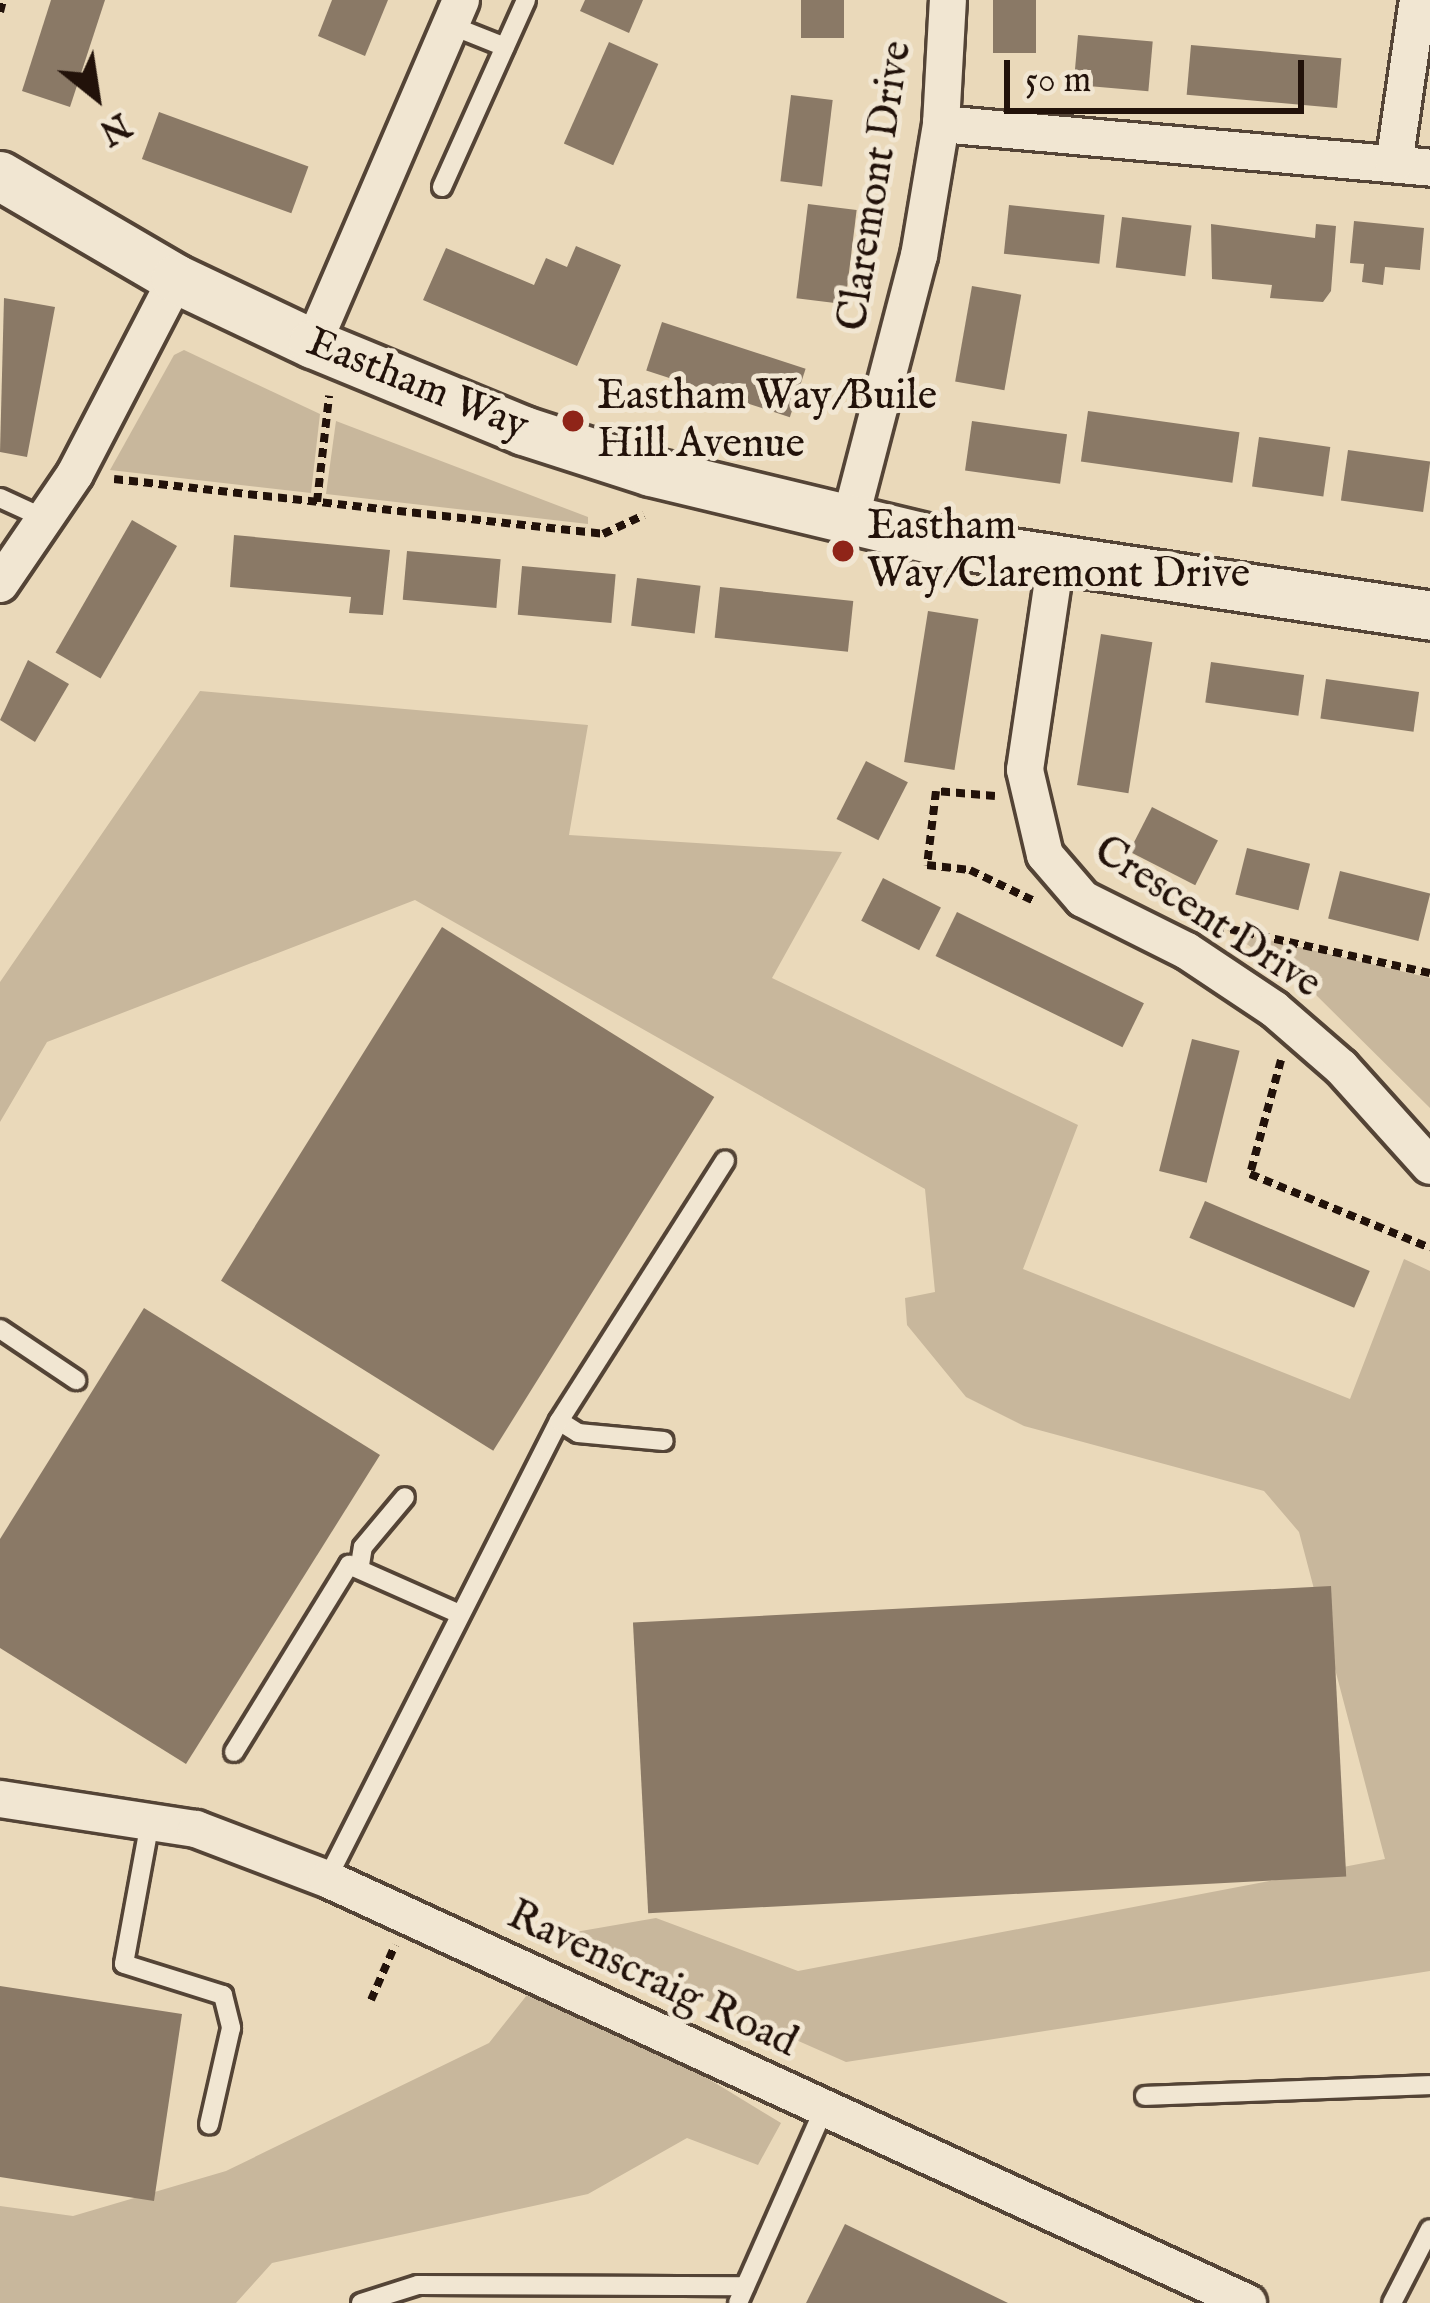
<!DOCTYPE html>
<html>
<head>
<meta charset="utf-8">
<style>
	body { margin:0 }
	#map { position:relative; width:1430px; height:2303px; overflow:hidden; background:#ead9ba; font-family:"IM FELL English",serif }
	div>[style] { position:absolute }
	.green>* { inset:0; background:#c8b79c }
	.building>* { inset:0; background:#8a7966; transform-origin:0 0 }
	.path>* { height:8px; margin-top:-4px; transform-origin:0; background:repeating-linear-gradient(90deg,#22120a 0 9px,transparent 0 15px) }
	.roads { filter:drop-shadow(3px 0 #544436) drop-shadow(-3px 0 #544436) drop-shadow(0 3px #544436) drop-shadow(0 -3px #544436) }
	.service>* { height:18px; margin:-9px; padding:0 9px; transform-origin:9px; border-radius:9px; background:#f1e6d2 }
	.minor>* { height:36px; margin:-18px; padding:0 18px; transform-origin:18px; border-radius:18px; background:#f1e6d2 }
	.tertiary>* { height:48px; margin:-24px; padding:0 24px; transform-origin:24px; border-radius:24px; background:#f1e6d2 }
	.dots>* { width:33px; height:33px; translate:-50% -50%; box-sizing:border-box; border:6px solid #f1e6d2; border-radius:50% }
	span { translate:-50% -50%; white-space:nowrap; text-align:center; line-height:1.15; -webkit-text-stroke:10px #f1e6d2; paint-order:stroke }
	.street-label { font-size:42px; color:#22120a }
	.poi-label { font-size:42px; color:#22120a }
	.left { translate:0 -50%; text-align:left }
	.north { position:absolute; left:36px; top:36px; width:120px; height:120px; -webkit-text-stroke:9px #f1e6d2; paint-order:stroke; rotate:150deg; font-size:33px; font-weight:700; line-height:48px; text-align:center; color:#22120a }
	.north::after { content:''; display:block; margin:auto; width:42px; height:54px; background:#22120a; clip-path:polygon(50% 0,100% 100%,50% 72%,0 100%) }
	.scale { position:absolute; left:1004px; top:60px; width:300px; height:54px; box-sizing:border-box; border:6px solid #22120a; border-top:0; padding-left:15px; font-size:36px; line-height:42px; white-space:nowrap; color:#22120a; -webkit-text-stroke:9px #f1e6d2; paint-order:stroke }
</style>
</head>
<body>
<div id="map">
	<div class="green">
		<div style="clip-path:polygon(184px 350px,320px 414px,311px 493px,110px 470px,174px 355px)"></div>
		<div style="clip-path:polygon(336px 421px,588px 517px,588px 524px,326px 494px)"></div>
		<div style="clip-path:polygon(200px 691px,588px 725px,569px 835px,842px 852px,772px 978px,1078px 1125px,1023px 1269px,1350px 1399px,1404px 1259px,1430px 1271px,1430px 1971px,846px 2062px,558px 1935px,656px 1918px,798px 1971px,1385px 1859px,1299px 1532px,1264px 1491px,1024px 1426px,966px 1397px,907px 1325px,905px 1298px,935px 1292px,925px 1189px,415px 900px,47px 1042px,0 1122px,0 982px)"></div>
		<div style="clip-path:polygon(1227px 930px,1430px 978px,1430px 1108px,1310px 989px)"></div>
		<div style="clip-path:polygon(527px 1995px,699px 2073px,781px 2123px,758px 2165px,687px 2138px,588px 2194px,272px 2263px,236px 2303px,0 2303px,0 2206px,73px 2216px,226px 2171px,489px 2043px)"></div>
	</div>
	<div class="building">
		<div style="clip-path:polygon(51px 0,105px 0,70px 107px,22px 91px)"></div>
		<div style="clip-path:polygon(332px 0,388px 0,365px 56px,318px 36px)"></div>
		<div style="clip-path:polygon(585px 0,643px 0,629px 33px,580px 11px)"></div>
		<div style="left:801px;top:0;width:43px;height:38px"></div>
		<div style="left:993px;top:0;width:43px;height:53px"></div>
		<div style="left:1078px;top:35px;width:75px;height:50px;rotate:5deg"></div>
		<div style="left:609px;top:42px;width:54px;height:111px;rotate:24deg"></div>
		<div style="left:1191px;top:45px;width:151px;height:50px;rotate:5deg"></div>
		<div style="left:791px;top:95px;width:42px;height:87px;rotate:7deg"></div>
		<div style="left:159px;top:112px;width:159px;height:50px;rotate:20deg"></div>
		<div style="left:808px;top:204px;width:49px;height:95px;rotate:7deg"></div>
		<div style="left:1009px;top:205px;width:96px;height:49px;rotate:6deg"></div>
		<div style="left:1122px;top:217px;width:70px;height:51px;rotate:7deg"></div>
		<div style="clip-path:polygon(1354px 221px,1424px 228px,1420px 270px,1385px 267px,1383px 285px,1362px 282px,1364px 264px,1350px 263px)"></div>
		<div style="clip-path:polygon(1211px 224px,1315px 238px,1316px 224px,1336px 226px,1331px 291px,1323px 302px,1270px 298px,1272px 285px,1212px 279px)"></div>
		<div style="clip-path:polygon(576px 246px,621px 265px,577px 366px,423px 300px,446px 248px,534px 285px,546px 258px,567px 267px)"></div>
		<div style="left:972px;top:286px;width:50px;height:97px;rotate:10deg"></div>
		<div style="clip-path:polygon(4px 298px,55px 307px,27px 457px,0 452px)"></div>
		<div style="left:662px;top:322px;width:151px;height:51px;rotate:18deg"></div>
		<div style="left:1088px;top:411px;width:153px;height:51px;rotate:8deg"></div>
		<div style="left:972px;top:421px;width:96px;height:50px;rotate:8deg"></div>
		<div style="left:1259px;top:437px;width:72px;height:50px;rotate:8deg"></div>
		<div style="left:1348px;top:450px;width:83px;height:51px;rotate:8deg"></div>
		<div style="left:132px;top:520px;width:52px;height:153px;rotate:30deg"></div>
		<div style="clip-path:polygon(234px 535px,390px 550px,383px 615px,349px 613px,351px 597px,230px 587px)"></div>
		<div style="left:407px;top:551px;width:94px;height:49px;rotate:5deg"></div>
		<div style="left:522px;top:566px;width:94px;height:49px;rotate:5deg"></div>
		<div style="left:637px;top:578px;width:64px;height:48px;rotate:7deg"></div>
		<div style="left:720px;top:587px;width:134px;height:51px;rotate:6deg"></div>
		<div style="left:928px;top:611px;width:51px;height:153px;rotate:9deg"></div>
		<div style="left:1101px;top:634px;width:52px;height:153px;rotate:9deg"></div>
		<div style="clip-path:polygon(28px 660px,69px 684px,35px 742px,0 720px)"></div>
		<div style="left:1211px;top:662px;width:94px;height:41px;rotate:8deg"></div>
		<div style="left:1326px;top:679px;width:94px;height:40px;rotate:8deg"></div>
		<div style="left:866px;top:761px;width:47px;height:65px;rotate:27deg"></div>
		<div style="left:1152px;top:807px;width:74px;height:50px;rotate:27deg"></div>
		<div style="left:1247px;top:848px;width:65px;height:48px;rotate:14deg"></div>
		<div style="left:1340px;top:871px;width:93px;height:49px;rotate:14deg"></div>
		<div style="left:883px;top:878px;width:65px;height:48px;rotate:27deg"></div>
		<div style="left:957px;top:912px;width:208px;height:49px;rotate:26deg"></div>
		<div style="left:442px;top:927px;width:321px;height:417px;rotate:32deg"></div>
		<div style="left:1192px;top:1039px;width:49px;height:136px;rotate:14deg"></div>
		<div style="left:1205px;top:1201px;width:179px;height:40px;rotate:23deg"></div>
		<div style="clip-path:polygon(144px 1308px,380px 1455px,186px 1764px,0 1648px,0 1539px)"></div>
		<div style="left:1331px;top:1586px;width:291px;height:699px;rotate:87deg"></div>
		<div style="clip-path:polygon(0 1986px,182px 2014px,154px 2201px,0 2177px)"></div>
		<div style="clip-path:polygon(845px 2224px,1008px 2303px,806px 2303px)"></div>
	</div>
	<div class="path">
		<div style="left:0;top:12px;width:12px;rotate:-76deg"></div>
		<div style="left:114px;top:479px;width:492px;rotate:6.4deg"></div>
		<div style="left:603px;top:534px;width:45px;rotate:-24.9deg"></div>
		<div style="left:317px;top:502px;width:107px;rotate:-83.5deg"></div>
		<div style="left:995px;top:796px;width:59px;rotate:-175.2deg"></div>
		<div style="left:936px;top:791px;width:75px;rotate:96.9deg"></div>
		<div style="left:927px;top:865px;width:43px;rotate:6.6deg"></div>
		<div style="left:970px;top:870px;width:71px;rotate:25.8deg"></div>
		<div style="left:1216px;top:926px;width:219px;rotate:12.4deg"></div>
		<div style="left:1281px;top:1060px;width:118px;rotate:105.2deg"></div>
		<div style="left:1250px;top:1174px;width:195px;rotate:22.3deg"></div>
		<div style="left:371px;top:2000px;width:60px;rotate:-66.4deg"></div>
	</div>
	<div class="roads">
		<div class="service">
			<div style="left:450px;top:25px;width:59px;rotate:21.8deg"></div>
			<div style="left:442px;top:187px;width:205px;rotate:-65.8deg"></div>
			<div style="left:0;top:498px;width:53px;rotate:24.6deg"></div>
			<div style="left:0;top:1329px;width:92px;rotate:33.9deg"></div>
			<div style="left:559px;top:1421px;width:22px;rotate:32deg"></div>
			<div style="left:578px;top:1433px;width:86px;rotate:5.3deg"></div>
			<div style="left:360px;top:1565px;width:18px;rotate:-81deg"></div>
			<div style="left:363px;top:1547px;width:65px;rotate:-50deg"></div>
			<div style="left:234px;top:1752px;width:220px;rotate:-58.4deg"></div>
			<div style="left:349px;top:1565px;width:116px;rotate:23.9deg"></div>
			<div style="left:150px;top:1822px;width:144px;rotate:100.4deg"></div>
			<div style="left:124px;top:1964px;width:104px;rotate:17.4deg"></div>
			<div style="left:223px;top:1995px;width:34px;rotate:76deg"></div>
			<div style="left:231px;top:2028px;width:99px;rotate:102.8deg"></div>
			<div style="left:327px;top:1879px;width:513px;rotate:-63.14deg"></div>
			<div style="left:559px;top:1421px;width:309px;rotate:-57.5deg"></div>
			<div style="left:1145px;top:2096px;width:285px;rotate:-2.2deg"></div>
			<div style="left:361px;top:2303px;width:60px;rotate:-17.5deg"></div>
			<div style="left:418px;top:2285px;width:327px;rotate:0.2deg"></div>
			<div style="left:738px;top:2303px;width:212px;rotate:-66.1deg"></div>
			<div style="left:1392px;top:2303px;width:83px;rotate:-62.8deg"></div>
		</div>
		<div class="minor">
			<div style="left:941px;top:124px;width:491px;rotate:5.1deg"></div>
			<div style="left:1394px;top:164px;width:166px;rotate:-81.7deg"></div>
			<div style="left:313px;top:344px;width:374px;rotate:-66.7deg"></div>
			<div style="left:849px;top:524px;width:277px;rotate:-75.4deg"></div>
			<div style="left:919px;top:256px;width:134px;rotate:-80.5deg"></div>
			<div style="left:941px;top:124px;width:124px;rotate:-86.8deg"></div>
			<div style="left:1056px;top:560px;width:212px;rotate:98.4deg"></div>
			<div style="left:1025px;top:770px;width:87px;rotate:76.8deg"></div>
			<div style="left:1045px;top:855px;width:58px;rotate:49.2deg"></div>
			<div style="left:1083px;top:899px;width:116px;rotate:26.6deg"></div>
			<div style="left:1187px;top:951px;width:105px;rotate:33.7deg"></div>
			<div style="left:1274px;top:1009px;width:89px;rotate:40.9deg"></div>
			<div style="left:1341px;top:1067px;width:133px;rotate:48deg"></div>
			<div style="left:0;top:584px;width:133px;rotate:-55.7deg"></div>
			<div style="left:75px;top:474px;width:220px;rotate:-62.6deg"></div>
			<div style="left:0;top:1799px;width:198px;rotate:8.7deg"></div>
			<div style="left:196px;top:1829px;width:140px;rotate:20.9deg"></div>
			<div style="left:327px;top:1879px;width:1014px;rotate:24.72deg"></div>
		</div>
		<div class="tertiary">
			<div style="left:0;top:176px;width:204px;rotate:30.3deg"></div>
			<div style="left:176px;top:279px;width:152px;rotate:25.4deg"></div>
			<div style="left:313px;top:344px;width:228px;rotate:22.4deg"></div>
			<div style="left:524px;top:431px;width:133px;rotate:17.9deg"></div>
			<div style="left:651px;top:472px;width:309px;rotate:13.5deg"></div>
			<div style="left:951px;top:544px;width:484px;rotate:8.5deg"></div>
		</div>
	</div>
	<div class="dots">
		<div style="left:573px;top:421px;background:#8f2418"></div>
		<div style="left:843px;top:551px;background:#8f2418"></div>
	</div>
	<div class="street-label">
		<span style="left:876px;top:186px;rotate:-81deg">Claremont Drive</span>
		<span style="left:417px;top:385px;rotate:22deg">Eastham Way</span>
		<span style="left:1207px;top:918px;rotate:33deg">Crescent Drive</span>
		<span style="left:652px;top:1980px;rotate:25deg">Ravenscraig Road</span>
	</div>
	<div class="poi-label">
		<span class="left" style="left:597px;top:421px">Eastham Way/Buile<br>Hill Avenue</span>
		<span class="left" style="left:867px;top:551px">Eastham<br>Way/Claremont Drive</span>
	</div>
	<div class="north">N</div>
	<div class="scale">50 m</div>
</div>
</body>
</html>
